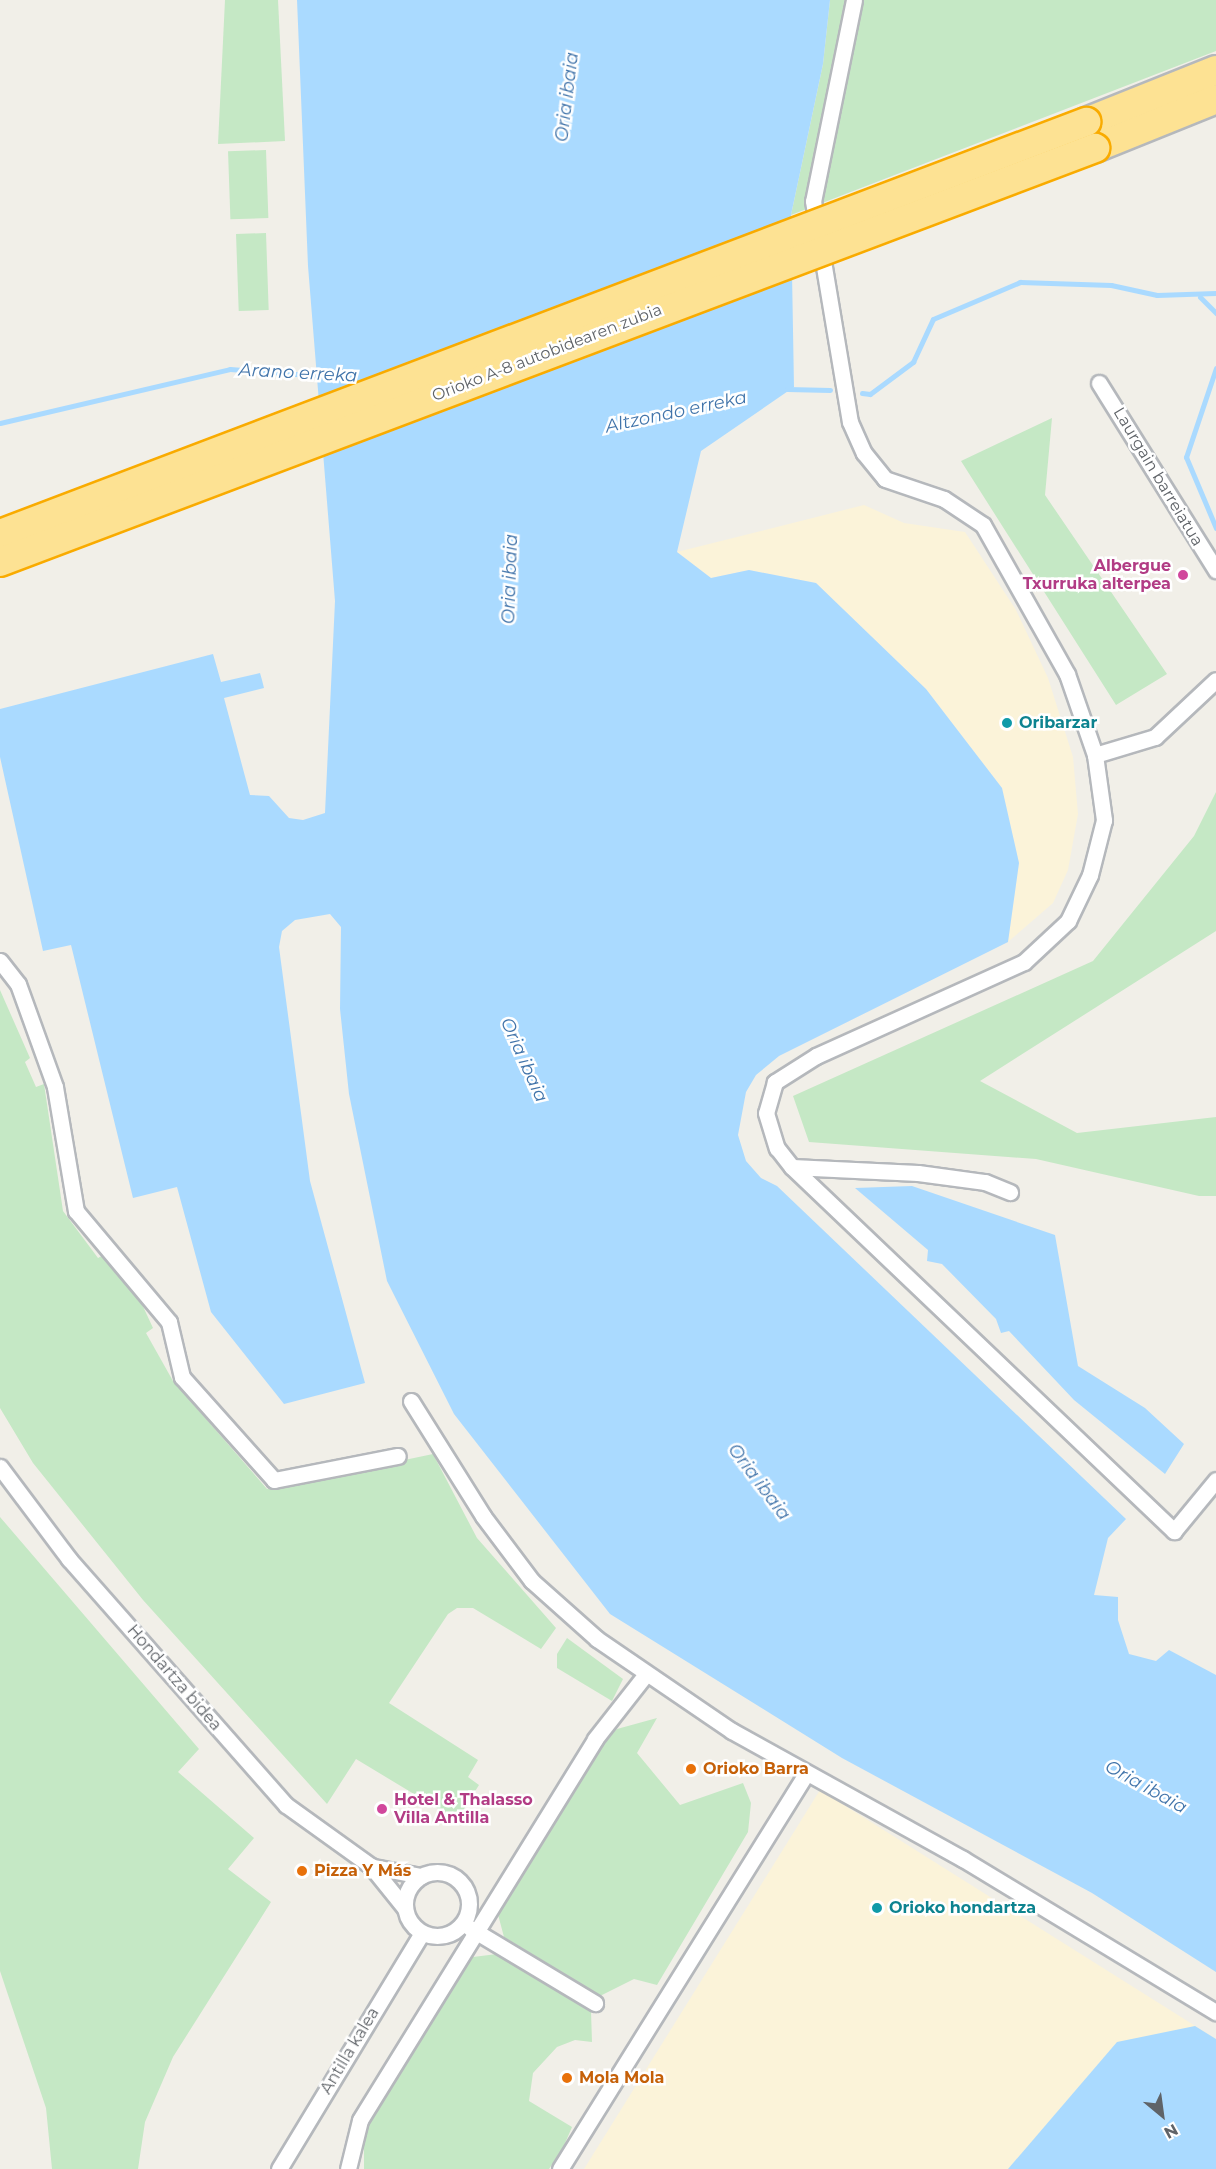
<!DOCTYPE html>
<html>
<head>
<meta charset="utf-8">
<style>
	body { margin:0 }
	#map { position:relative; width:1216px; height:2169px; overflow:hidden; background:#f1efe8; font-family:Montserrat,sans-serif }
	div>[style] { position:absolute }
	.green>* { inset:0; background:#c5e8c5; transform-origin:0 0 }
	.sand>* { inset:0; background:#fbf3d9 }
	.water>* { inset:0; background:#aadaff }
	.stream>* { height:5px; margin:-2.5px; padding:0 2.5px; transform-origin:2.5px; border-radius:2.5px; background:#aadaff }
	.roads { filter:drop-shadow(2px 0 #b5b8bc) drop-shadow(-2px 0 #b5b8bc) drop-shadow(0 2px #b5b8bc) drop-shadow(0 -2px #b5b8bc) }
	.street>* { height:15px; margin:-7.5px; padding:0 7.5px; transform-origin:7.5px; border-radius:7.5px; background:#fff }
	.street>.ring { margin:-7.5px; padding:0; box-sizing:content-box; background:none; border:15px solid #fff; border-radius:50% }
	.highway>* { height:28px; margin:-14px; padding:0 14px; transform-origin:14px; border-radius:14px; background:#fde293 }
	.bridges { filter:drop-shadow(2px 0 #f9ab00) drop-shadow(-2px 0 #f9ab00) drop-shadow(0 2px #f9ab00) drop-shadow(0 -2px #f9ab00) }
	.highway-bridge>* { height:28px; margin:-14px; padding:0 14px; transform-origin:14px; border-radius:14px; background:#fde293 }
	.dots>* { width:16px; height:16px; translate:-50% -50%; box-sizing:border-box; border:3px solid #fff; border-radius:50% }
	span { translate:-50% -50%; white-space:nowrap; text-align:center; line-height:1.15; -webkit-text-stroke:5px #fff; paint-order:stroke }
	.street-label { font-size:16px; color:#5f6368 }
	.hotel-label { font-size:16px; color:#b23c85; font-weight:700 }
	.right { translate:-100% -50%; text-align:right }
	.left { translate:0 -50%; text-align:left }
	.culture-label { font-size:16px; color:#0d838f; font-weight:700 }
	.food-label { font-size:16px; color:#c56008; font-weight:700 }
	.water-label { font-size:18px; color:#4174aa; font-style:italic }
	.north { position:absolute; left:1132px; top:2085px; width:60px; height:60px; -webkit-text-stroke:4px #fff; paint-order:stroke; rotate:151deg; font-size:16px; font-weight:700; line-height:24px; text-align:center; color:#5f6368 }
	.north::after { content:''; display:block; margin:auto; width:21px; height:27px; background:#5f6368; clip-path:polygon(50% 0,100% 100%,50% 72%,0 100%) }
</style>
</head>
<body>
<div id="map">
	<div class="green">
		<div style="clip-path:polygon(225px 0,278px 0,285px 141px,218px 144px)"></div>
		<div style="clip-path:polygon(830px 0,1216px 0,1216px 51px,791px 215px,823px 64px)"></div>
		<div style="left:266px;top:150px;width:68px;height:38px;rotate:88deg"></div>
		<div style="left:266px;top:233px;width:77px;height:30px;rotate:88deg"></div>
		<div style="clip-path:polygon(1052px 418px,1045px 495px,1167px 674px,1116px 705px,961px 461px)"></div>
		<div style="clip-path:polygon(1216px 792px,1216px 931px,980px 1081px,1077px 1133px,1216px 1117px,1216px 1196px,1199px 1196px,1036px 1159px,809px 1142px,793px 1096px,1093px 961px,1194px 836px)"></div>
		<div style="clip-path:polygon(0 990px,30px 1058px,25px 1062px,36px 1087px,44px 1084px,63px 1211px,98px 1258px,107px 1253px,134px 1287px,153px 1328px,146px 1333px,173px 1381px,267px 1489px,433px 1454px,477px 1538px,556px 1628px,541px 1649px,473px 1608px,457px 1608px,448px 1614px,389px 1703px,478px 1760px,468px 1777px,479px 1785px,457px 1820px,356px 1759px,327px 1804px,143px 1600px,33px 1463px,0 1408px)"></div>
		<div style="clip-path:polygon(0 1517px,199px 1749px,178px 1772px,254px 1838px,228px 1869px,271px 1902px,173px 2057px,145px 2122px,138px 2169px,52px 2169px,46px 2108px,0 1971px)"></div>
		<div style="clip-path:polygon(567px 1638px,623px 1679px,612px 1701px,557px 1668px,557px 1654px)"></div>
		<div style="clip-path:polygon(657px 1718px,637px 1753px,680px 1805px,743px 1783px,751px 1803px,748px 1832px,657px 1985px,634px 1979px,600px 1996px,504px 1937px,496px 1907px,588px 1754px,617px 1729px)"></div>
		<div style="clip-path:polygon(497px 1954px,591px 2011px,592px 2042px,575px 2040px,557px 2047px,533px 2073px,529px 2101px,572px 2127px,563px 2148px,549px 2169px,364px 2169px,364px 2129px,376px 2100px,465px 1958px)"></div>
	</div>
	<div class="sand">
		<div style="clip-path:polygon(864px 505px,904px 523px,965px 532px,1016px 610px,1048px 678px,1073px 757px,1078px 814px,1068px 870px,1053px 903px,1008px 942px,1019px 863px,1002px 788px,926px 689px,816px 583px,749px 570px,711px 578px,677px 552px)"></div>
		<div style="clip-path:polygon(820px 1790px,1216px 2039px,1216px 2169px,584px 2169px)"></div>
	</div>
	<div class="water">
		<div style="clip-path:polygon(297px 0,830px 0,823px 64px,791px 215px,794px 387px,701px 451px,677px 552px,711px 578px,749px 570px,816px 583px,926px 689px,1002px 788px,1019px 863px,1008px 942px,779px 1056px,756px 1075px,746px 1092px,738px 1135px,746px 1161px,761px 1178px,777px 1186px,1126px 1519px,1108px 1538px,1094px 1595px,1118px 1597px,1118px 1620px,1129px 1654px,1156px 1661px,1169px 1650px,1216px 1675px,1216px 1972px,1092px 1893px,842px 1758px,610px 1614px,454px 1414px,387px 1281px,349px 1094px,340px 1009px,341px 927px,330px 914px,295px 920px,282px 931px,279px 947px,310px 1181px,365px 1383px,284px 1404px,211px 1312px,177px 1187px,133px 1198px,71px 945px,43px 951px,0 757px,0 709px,213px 654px,221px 682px,260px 673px,262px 680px,264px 688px,224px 698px,250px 795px,269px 796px,289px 818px,303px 820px,325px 813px,335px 601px,308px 266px)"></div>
		<div style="clip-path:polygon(912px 1186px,1055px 1235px,1078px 1366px,1145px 1408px,1184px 1444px,1165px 1474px,1074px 1400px,1009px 1331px,1001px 1333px,996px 1319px,942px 1264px,927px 1261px,928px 1250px,855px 1188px)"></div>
		<div style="clip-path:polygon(1195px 2026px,1216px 2039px,1216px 2169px,1008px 2169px,1117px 2042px)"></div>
	</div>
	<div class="stream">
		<div style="left:1200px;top:297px;width:23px;rotate:45deg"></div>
		<div style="left:1216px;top:368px;width:94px;rotate:108.6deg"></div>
		<div style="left:1186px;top:457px;width:77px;rotate:67.1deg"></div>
		<div style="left:787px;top:389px;width:43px;rotate:1.3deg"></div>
		<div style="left:862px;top:393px;width:8px;rotate:7deg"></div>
		<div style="left:870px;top:394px;width:54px;rotate:-36.7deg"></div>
		<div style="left:913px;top:362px;width:47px;rotate:-65.1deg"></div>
		<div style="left:933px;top:319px;width:95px;rotate:-23deg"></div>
		<div style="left:1020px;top:282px;width:91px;rotate:1.9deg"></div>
		<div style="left:1111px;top:285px;width:47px;rotate:12.3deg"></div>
		<div style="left:1157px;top:295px;width:59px;rotate:-1.9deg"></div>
		<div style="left:0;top:423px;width:236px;rotate:-13.2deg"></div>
		<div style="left:230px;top:369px;width:92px;rotate:4.4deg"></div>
	</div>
	<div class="roads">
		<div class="street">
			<div style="left:854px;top:0;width:205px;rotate:101.5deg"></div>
			<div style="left:813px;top:201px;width:224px;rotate:80.5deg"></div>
			<div style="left:850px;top:422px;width:34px;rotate:66deg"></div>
			<div style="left:864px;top:453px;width:33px;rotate:51deg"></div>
			<div style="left:885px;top:479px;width:62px;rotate:18.7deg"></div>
			<div style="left:944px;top:499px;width:47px;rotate:33.7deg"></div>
			<div style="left:983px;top:525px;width:171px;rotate:60.6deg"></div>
			<div style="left:1067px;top:674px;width:86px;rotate:70.9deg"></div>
			<div style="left:1095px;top:755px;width:66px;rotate:82.1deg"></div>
			<div style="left:1104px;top:820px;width:57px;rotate:104.3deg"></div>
			<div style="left:1090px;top:875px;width:51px;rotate:115.6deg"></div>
			<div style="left:1068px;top:921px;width:60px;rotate:137deg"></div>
			<div style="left:1024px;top:962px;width:228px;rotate:155.7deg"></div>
			<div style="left:816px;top:1056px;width:49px;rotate:147.6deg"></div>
			<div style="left:775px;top:1082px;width:32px;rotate:106deg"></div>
			<div style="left:766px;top:1113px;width:37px;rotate:73deg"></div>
			<div style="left:777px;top:1148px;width:24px;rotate:52deg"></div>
			<div style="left:792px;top:1167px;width:528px;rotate:43.62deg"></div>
			<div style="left:1174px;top:1531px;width:66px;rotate:-50.5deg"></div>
			<div style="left:1099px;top:383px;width:221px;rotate:58deg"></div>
			<div style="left:1095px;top:755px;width:63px;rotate:-16.7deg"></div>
			<div style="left:1155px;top:737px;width:83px;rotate:-43.1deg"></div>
			<div style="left:0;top:961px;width:29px;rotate:52deg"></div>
			<div style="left:18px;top:984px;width:109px;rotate:70.2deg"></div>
			<div style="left:55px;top:1087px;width:126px;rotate:80.4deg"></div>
			<div style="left:76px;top:1211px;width:145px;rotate:50deg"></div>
			<div style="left:169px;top:1322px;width:57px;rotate:76.7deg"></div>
			<div style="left:182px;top:1377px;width:138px;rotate:48.2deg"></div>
			<div style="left:274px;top:1480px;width:126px;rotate:-11deg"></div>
			<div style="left:792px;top:1167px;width:126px;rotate:2.7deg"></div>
			<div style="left:918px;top:1173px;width:68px;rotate:7.7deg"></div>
			<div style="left:985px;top:1182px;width:27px;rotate:22deg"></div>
			<div style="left:411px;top:1401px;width:136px;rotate:57.9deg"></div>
			<div style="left:483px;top:1516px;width:81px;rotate:53deg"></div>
			<div style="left:532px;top:1581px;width:87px;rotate:41.7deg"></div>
			<div style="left:597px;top:1639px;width:163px;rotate:34.3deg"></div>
			<div style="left:732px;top:1731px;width:264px;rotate:29deg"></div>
			<div style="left:963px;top:1859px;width:296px;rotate:31.2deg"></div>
			<div style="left:0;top:1467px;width:115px;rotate:53.1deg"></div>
			<div style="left:69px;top:1559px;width:328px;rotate:48.6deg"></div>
			<div style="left:286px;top:1805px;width:105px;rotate:35.7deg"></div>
			<div style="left:371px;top:1866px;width:53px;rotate:51.2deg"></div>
			<div style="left:374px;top:1867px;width:48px;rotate:10.8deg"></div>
			<div class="ring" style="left:405px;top:1872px;width:49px;height:49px"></div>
			<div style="left:470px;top:1928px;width:146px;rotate:31deg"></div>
			<div style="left:279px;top:2169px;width:276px;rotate:-58.8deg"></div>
			<div style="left:348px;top:2169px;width:50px;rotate:-76.2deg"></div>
			<div style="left:360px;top:2120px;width:448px;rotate:-58.3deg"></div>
			<div style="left:595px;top:1739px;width:83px;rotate:-51.9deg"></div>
			<div style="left:560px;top:2169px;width:465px;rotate:-58.1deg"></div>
		</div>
		<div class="highway">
			<div style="left:1086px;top:122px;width:140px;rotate:-21.8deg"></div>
			<div style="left:1095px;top:148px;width:131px;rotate:-22deg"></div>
		</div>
	</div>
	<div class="bridges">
		<div class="highway-bridge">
			<div style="left:0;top:534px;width:1162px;rotate:-20.78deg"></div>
			<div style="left:0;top:562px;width:1171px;rotate:-20.71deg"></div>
		</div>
	</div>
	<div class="dots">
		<div style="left:1183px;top:575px;background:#d1479c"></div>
		<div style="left:1007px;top:723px;background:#0f9aa8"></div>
		<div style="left:691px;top:1769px;background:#e8710a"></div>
		<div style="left:382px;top:1809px;background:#d1479c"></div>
		<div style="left:302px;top:1871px;background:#e8710a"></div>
		<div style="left:877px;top:1908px;background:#0f9aa8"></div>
		<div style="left:567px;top:2078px;background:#e8710a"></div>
	</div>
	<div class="street-label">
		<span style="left:547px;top:353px;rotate:-21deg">Orioko A-8 autobidearen zubia</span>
		<span style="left:1158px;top:477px;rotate:59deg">Laurgain barreiatua</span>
		<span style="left:174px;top:1678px;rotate:49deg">Hondartza bidea</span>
		<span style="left:350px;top:2051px;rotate:-59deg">Antilla kalea</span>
	</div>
	<div class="hotel-label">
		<span class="right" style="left:1171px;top:575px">Albergue<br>Txurruka alterpea</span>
		<span class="left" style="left:394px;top:1809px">Hotel &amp; Thalasso<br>Villa Antilla</span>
	</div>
	<div class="culture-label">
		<span class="left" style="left:1019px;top:723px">Oribarzar</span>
		<span class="left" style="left:889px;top:1908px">Orioko hondartza</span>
	</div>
	<div class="food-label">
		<span class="left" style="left:703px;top:1769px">Orioko Barra</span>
		<span class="left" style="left:314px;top:1871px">Pizza Y Más</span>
		<span class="left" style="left:579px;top:2078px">Mola Mola</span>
	</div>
	<div class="water-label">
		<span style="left:567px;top:97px;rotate:-83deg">Oria ibaia</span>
		<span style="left:298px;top:373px;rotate:3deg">Arano erreka</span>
		<span style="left:676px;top:412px;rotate:-12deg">Altzondo erreka</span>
		<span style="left:510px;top:579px;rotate:-88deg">Oria ibaia</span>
		<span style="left:524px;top:1060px;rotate:66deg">Oria ibaia</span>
		<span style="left:759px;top:1482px;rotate:53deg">Oria ibaia</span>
		<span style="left:1146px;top:1787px;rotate:29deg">Oria ibaia</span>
	</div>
	<div class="north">N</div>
</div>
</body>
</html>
